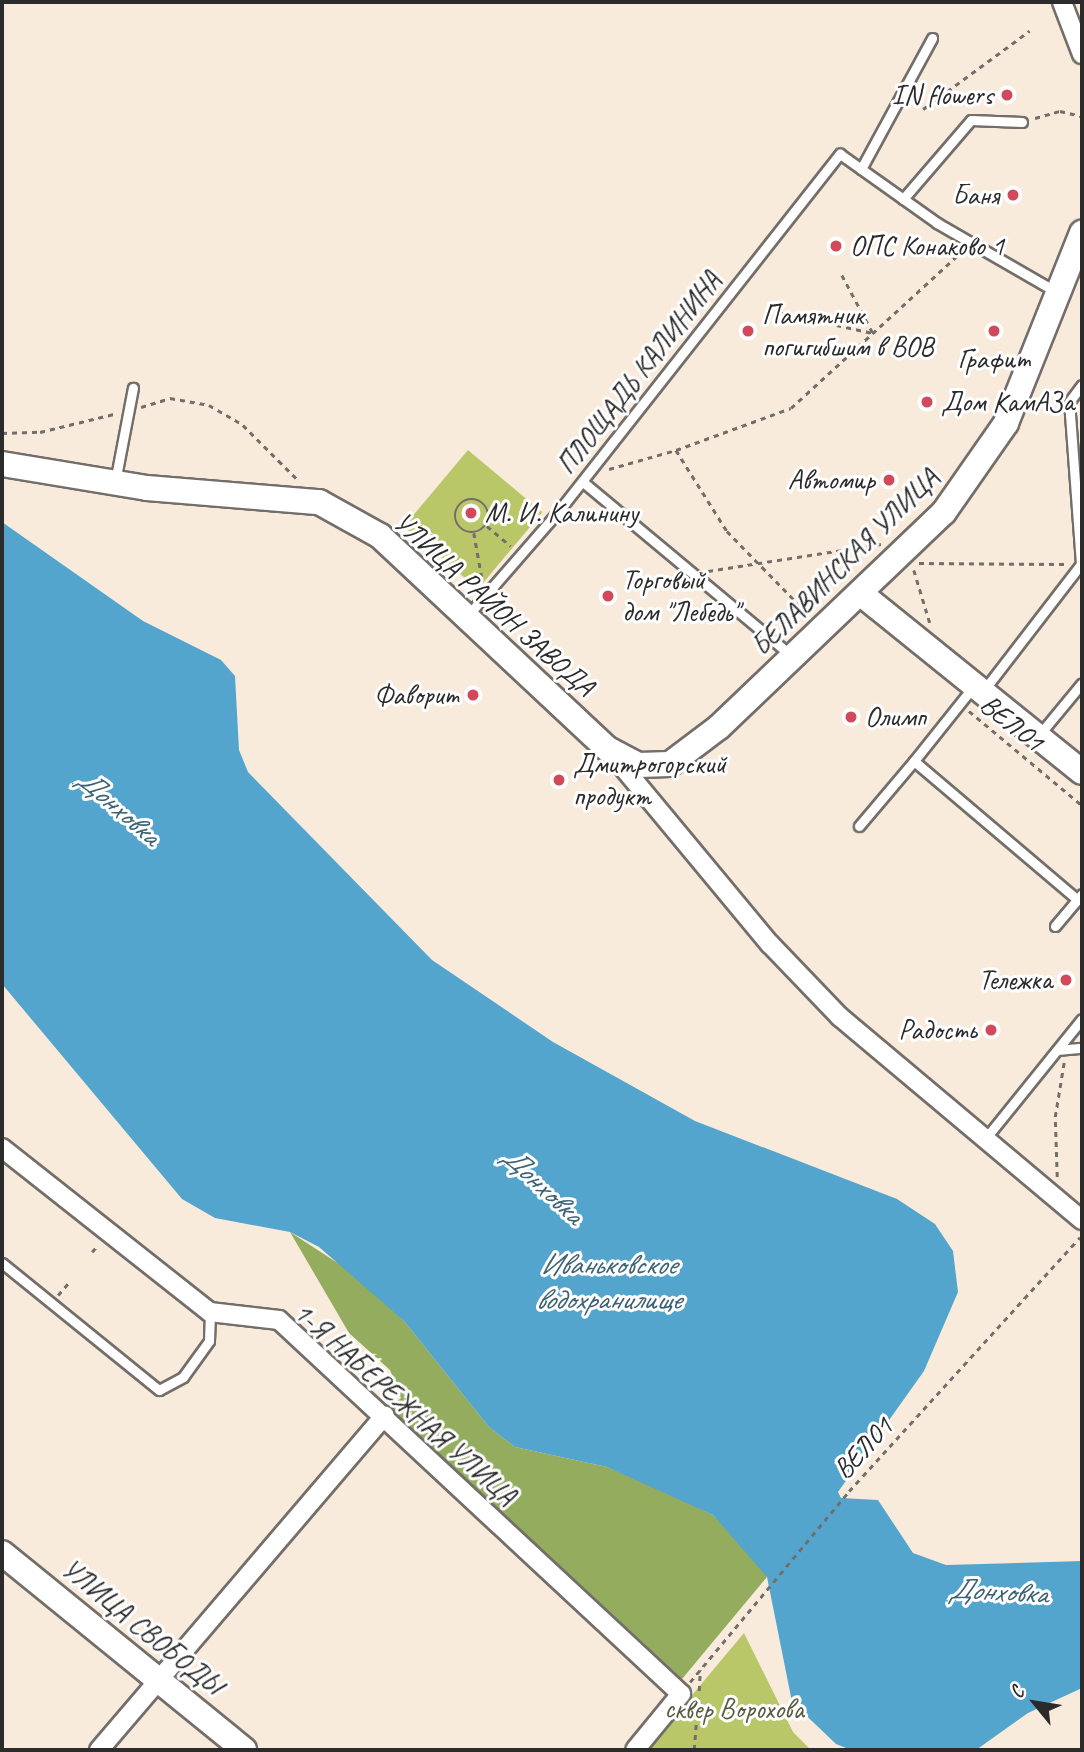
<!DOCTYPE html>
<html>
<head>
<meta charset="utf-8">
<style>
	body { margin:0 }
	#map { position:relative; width:1084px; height:1752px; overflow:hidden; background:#f9ebdc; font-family:Caveat,sans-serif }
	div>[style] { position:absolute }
	.green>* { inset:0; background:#bac769; transform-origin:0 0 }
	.forest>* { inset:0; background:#93ac5d }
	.water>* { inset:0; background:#53a5ce }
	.path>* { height:2.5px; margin-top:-1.25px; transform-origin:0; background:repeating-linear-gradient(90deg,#736e69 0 5px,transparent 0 10px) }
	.path>.ring { margin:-1.25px; padding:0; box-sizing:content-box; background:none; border:2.5px solid #736e69; border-radius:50% }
	.roads { filter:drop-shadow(2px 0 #736e69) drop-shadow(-2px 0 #736e69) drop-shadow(0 2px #736e69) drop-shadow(0 -2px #736e69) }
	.lane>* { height:9px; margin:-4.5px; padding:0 4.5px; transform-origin:4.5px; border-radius:4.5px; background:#fff }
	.street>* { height:18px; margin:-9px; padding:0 9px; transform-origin:9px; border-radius:9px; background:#fff }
	.secondary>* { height:24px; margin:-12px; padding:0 12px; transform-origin:12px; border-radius:12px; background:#fff }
	.dots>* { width:19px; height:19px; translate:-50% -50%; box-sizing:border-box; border:4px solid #fff; border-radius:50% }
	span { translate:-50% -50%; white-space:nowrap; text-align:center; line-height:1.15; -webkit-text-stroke:6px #fff; paint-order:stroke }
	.poi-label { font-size:28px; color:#2b2b2b }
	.right { translate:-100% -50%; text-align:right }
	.left { translate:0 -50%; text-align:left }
	.street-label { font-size:28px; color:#2b2b2b }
	.park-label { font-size:28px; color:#565a3e }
	.water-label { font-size:30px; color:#3d6274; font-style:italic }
	.frame { position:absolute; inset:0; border:4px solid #2b2b2b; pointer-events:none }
	.north { position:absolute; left:1000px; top:1668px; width:70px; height:70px; -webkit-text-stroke:5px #fff; paint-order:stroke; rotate:300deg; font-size:19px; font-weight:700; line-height:28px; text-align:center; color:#2b2b2b }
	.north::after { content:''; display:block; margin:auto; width:24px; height:32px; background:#2b2b2b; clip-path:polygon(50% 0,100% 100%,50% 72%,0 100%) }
</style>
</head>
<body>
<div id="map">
	<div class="green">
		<div style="left:468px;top:450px;width:97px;height:100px;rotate:40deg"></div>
		<div style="clip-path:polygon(744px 1633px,793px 1732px,811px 1750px,646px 1750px)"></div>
	</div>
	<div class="forest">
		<div style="clip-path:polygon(290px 1232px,356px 1275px,404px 1321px,489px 1427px,515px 1447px,607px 1467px,653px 1486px,713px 1515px,758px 1561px,767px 1577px,682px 1679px,389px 1408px,401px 1398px,390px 1370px,349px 1333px)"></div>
	</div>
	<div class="water">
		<div style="clip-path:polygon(2px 522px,143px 621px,221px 660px,235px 676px,239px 750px,248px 772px,432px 960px,553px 1042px,695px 1121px,897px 1199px,935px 1224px,953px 1251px,958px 1292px,924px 1371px,838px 1492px,841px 1498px,878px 1500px,913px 1553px,946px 1565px,1082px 1561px,1082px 1688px,1028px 1713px,976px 1750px,851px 1750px,836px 1744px,792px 1702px,767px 1577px,713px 1515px,607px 1467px,515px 1447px,489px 1427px,404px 1321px,319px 1247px,290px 1232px,215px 1218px,182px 1199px,2px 984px)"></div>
	</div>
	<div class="path">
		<div style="left:923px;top:109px;width:132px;rotate:-36.3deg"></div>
		<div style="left:1035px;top:118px;width:26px;rotate:-16deg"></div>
		<div style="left:1060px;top:111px;width:23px;rotate:13deg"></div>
		<div style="left:842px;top:275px;width:66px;rotate:61.9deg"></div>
		<div style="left:778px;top:312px;width:97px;rotate:12.5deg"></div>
		<div style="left:141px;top:407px;width:30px;rotate:-17deg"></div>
		<div style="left:170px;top:398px;width:40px;rotate:10deg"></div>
		<div style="left:209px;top:405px;width:39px;rotate:30deg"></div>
		<div style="left:243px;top:425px;width:76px;rotate:45deg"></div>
		<div style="left:2px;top:433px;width:38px;rotate:-2deg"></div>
		<div style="left:40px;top:432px;width:76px;rotate:-13.7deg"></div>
		<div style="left:676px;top:450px;width:122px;rotate:-20.1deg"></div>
		<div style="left:791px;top:408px;width:231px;rotate:-42.5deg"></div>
		<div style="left:609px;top:469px;width:70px;rotate:-15.8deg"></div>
		<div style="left:676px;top:450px;width:96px;rotate:57.8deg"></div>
		<div style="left:727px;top:531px;width:115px;rotate:45.7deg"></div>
		<div class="ring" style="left:455px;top:499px;width:31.5px;height:31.5px"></div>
		<div style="left:487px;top:526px;width:31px;rotate:40deg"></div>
		<div style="left:474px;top:533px;width:46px;rotate:79.9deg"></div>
		<div style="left:919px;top:563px;width:147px;rotate:0.4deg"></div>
		<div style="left:914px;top:570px;width:55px;rotate:73.2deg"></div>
		<div style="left:708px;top:571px;width:175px;rotate:-8.9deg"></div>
		<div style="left:969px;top:711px;width:147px;rotate:39.8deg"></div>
		<div style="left:1057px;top:1177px;width:60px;rotate:-91.9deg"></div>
		<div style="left:1055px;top:1117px;width:56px;rotate:-80.7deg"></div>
		<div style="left:92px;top:1252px;width:8px;rotate:-50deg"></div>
		<div style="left:58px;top:1295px;width:18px;rotate:-49deg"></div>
		<div style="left:690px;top:1682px;width:249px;rotate:-50.2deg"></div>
		<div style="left:849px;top:1491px;width:343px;rotate:-47.7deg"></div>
		<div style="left:699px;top:1691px;width:21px;rotate:-87deg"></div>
		<div style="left:694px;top:1750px;width:52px;rotate:-85.6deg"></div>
	</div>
	<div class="roads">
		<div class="lane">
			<div style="left:861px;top:169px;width:149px;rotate:-61.5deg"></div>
			<div style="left:903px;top:199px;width:104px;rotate:-49.3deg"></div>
			<div style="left:971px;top:120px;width:51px;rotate:2.2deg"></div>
			<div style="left:115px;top:482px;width:96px;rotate:-79.2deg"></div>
			<div style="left:583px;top:482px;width:271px;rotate:39.8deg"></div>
			<div style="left:469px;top:614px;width:140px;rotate:-49deg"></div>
			<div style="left:561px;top:508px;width:451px;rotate:-51.8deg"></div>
			<div style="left:840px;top:154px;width:119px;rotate:35.4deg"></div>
			<div style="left:937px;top:223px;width:136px;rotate:30deg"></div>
			<div style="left:973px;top:687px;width:95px;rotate:128.6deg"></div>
			<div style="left:914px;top:761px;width:215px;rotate:40.3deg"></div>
			<div style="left:984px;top:690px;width:159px;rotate:-52.4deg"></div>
			<div style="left:1081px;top:564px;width:162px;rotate:-94.2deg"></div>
			<div style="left:1069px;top:402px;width:21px;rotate:-53deg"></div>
			<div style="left:1039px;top:735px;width:67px;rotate:-50.4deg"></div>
			<div style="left:859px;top:826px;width:85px;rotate:-49.8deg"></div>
			<div style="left:1055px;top:926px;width:42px;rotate:-49.8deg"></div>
			<div style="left:1057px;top:1050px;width:25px;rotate:-5deg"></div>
			<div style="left:985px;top:1139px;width:154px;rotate:-51.1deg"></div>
			<div style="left:2px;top:1263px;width:202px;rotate:39deg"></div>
			<div style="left:159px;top:1390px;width:27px;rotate:-28deg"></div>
			<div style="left:183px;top:1377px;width:44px;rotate:-54.2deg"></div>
			<div style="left:209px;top:1341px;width:29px;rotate:-88deg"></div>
		</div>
		<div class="street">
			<div style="left:1062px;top:2px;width:56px;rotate:69deg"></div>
			<div style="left:612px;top:754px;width:247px;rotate:50.3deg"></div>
			<div style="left:770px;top:944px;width:101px;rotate:46.2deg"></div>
			<div style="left:840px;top:1017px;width:316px;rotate:40deg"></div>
			<div style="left:2px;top:1148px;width:265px;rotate:38.3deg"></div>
			<div style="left:210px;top:1312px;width:69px;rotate:6.6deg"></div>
			<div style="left:279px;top:1320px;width:549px;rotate:42.93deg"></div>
			<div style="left:681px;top:1694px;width:72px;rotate:129.4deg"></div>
			<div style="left:99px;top:1750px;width:440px;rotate:-49.5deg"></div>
		</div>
		<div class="secondary">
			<div style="left:2px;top:464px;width:147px;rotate:9.4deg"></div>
			<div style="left:147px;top:488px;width:173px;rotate:4.7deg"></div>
			<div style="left:319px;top:502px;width:70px;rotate:29.1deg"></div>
			<div style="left:380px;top:536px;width:312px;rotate:43.1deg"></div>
			<div style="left:608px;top:749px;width:34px;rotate:28deg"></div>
			<div style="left:638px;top:765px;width:32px;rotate:-2deg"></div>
			<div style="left:670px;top:764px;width:61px;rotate:-37.1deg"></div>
			<div style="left:719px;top:727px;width:311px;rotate:-43.7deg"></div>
			<div style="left:944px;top:512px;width:108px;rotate:-55.1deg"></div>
			<div style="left:1006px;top:423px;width:205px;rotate:-68.2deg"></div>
			<div style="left:860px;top:593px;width:285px;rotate:38.9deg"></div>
			<div style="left:2px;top:1553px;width:312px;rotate:39.1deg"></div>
		</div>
	</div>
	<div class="dots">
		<div style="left:1007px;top:95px;background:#d1495b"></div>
		<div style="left:1013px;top:195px;background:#d1495b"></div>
		<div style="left:836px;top:246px;background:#d1495b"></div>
		<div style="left:748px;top:331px;background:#d1495b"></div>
		<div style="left:994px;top:331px;background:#d1495b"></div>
		<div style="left:927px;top:402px;background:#d1495b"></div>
		<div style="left:889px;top:480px;background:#d1495b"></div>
		<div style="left:471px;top:513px;background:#d1495b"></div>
		<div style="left:608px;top:596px;background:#d1495b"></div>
		<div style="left:473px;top:695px;background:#d1495b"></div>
		<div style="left:851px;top:717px;background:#d1495b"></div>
		<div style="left:559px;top:780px;background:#d1495b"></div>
		<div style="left:1066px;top:980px;background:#d1495b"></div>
		<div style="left:991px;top:1030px;background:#d1495b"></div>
	</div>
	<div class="poi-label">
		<span class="right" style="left:993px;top:95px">IN flowers</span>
		<span class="right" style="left:999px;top:195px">Баня</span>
		<span class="left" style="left:850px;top:246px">ОПС Конаково 1</span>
		<span class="left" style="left:762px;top:331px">Памятник<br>погигибшим в ВОВ</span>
		<span style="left:994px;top:359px">Графит</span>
		<span class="left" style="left:941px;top:402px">Дом КамАЗа</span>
		<span class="right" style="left:875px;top:480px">Автомир</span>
		<span class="left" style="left:485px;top:513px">М. И. Калинину</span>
		<span class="left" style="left:622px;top:596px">Торговый<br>дом "Лебедь"</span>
		<span class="right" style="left:459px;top:695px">Фаворит</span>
		<span class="left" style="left:865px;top:717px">Олимп</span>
		<span class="left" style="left:573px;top:780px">Дмитрогорский<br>продукт</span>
		<span class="right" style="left:1052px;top:980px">Тележка</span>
		<span class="right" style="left:977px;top:1030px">Радость</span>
	</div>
	<div class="street-label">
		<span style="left:639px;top:373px;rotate:-52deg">ПЛОЩАДЬ КАЛИНИНА</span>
		<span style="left:845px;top:562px;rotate:-45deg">БЕЛАВИНСКАЯ УЛИЦА</span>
		<span style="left:494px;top:604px;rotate:42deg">УЛИЦА РАЙОН ЗАВОДА</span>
		<span style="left:1012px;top:723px;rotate:39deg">ВЕЛО1</span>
		<span style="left:405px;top:1404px;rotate:42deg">1-Я НАБЕРЕЖНАЯ УЛИЦА</span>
		<span style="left:863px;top:1448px;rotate:-47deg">ВЕЛО1</span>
		<span style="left:142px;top:1627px;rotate:39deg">УЛИЦА СВОБОДЫ</span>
	</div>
	<div class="park-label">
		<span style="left:734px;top:1709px">сквер Ворохова</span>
	</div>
	<div class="water-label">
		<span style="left:119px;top:807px;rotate:41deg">Донховка</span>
		<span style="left:543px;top:1185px;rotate:43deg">Донховка</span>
		<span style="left:608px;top:1281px">Иваньковское<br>водохранилище</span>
		<span style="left:998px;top:1591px;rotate:3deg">Донховка</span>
	</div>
	<div class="frame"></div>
	<div class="north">С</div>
</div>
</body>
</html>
